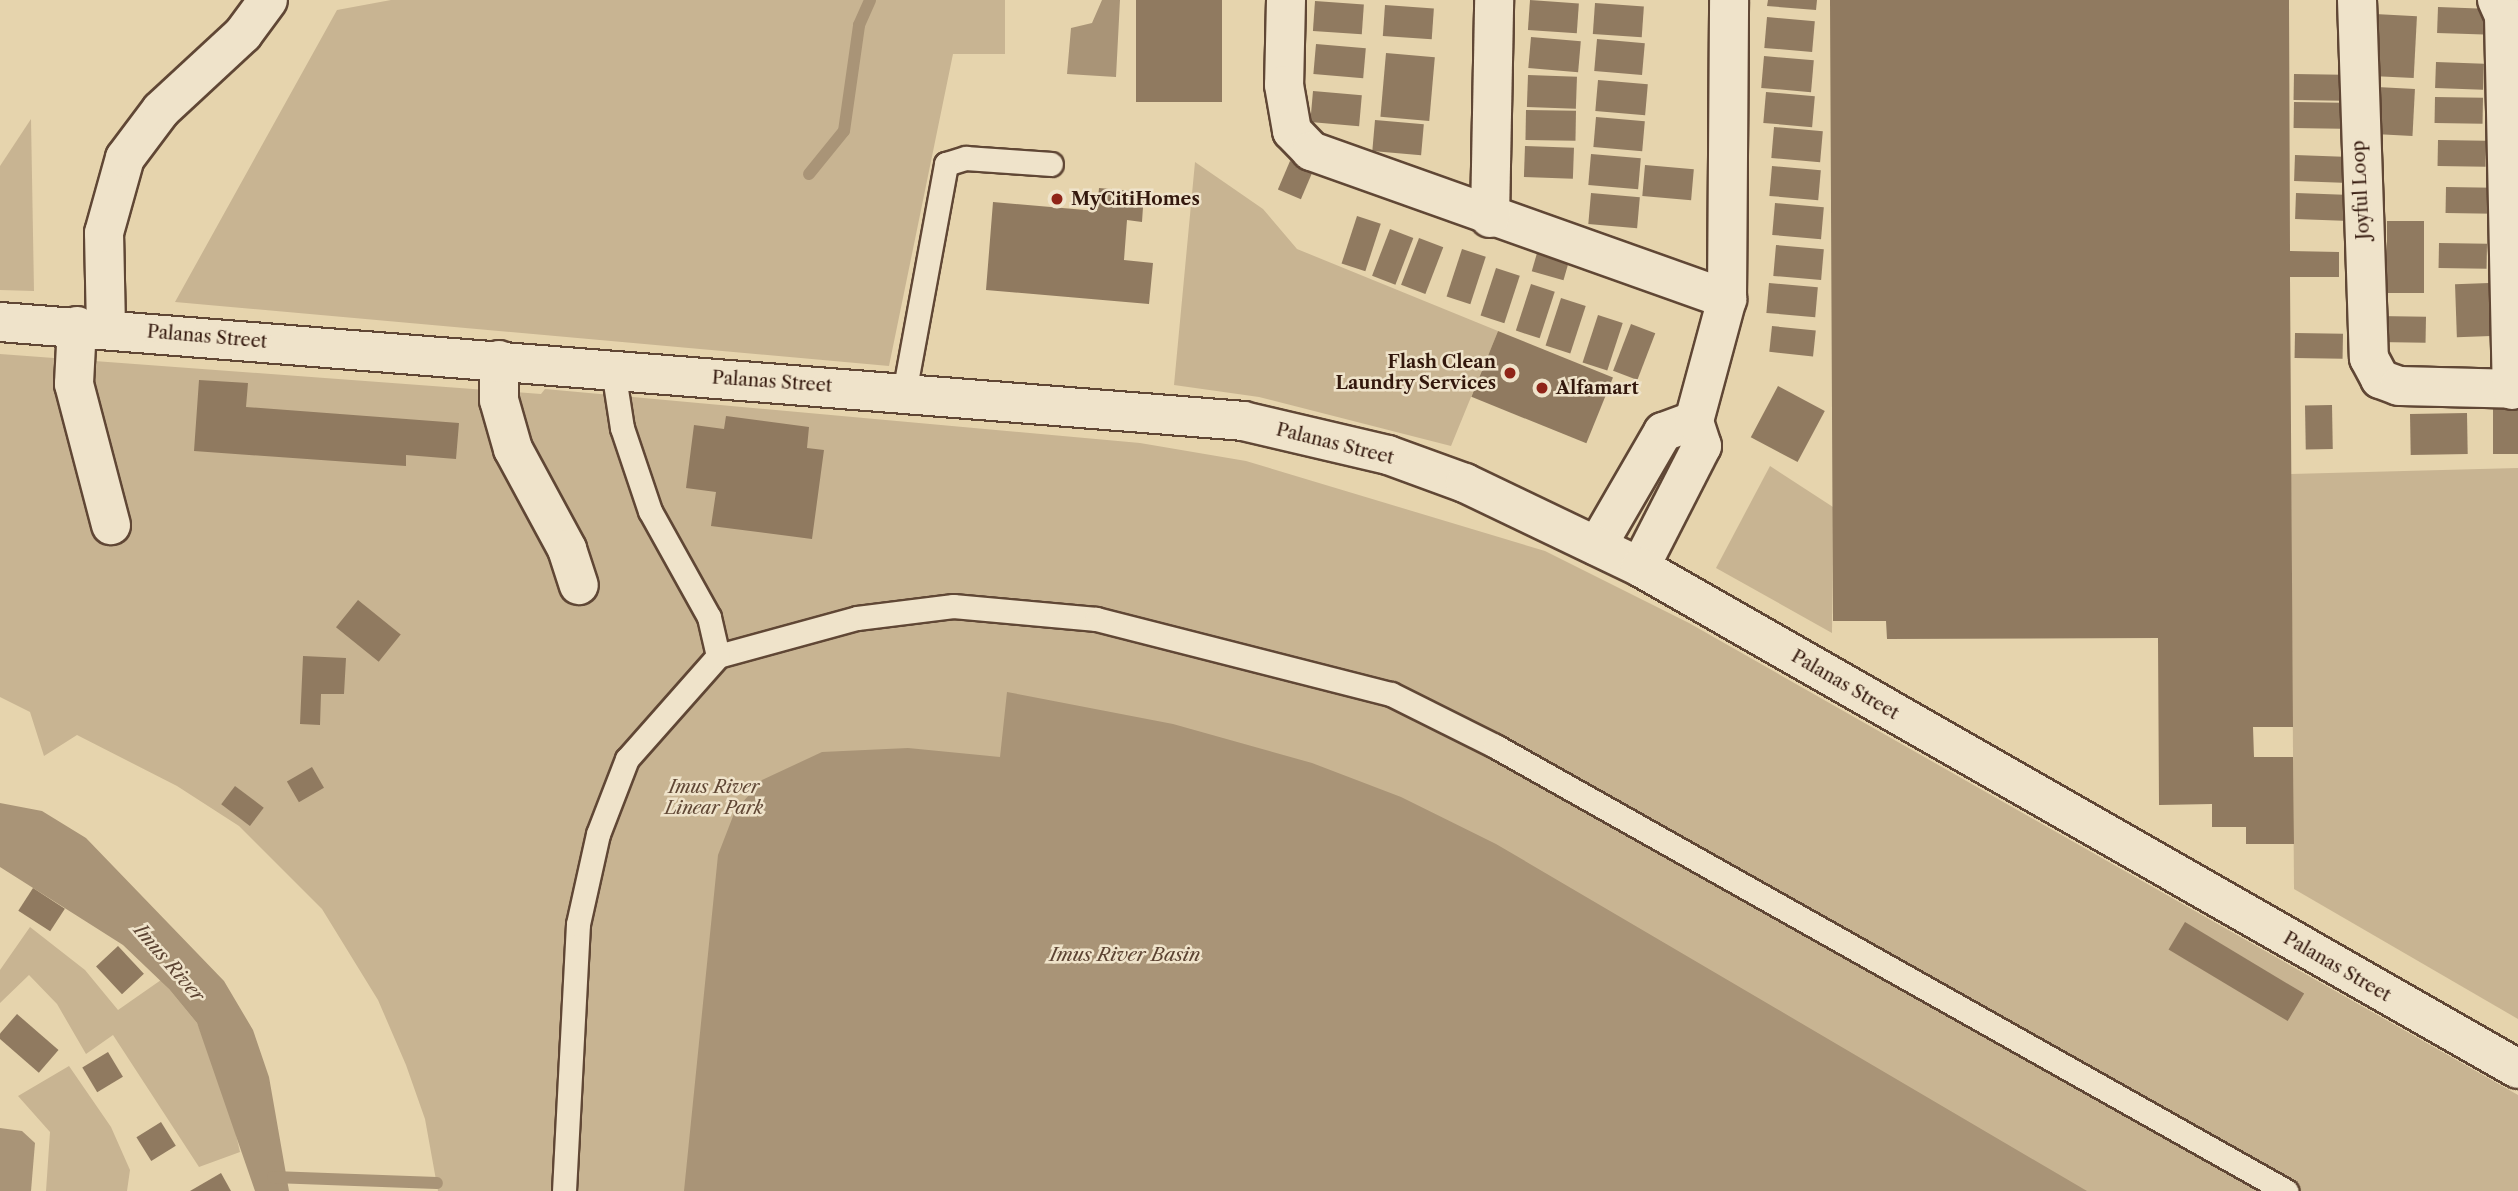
<!DOCTYPE html>
<html>
<head>
<meta charset="utf-8">
<style>
	body { margin:0 }
	#map { position:relative; width:2518px; height:1191px; overflow:hidden; background:#e6d4ad; font-family:"Libre Caslon Text",serif }
	div>[style] { position:absolute }
	.green>* { inset:0; background:#c8b492 }
	.water>* { inset:0; background:#a99477 }
	.stream>* { height:12px; margin:-6px; padding:0 6px; transform-origin:6px; border-radius:6px; background:#a99477 }
	.building>* { inset:0; background:#907a60; transform-origin:0 0 }
	.roads { filter:drop-shadow(2px 0 #604735) drop-shadow(-2px 0 #604735) drop-shadow(0 2px #604735) drop-shadow(0 -2px #604735) }
	.service>* { height:23px; margin:-11.5px; padding:0 11.5px; transform-origin:11.5px; border-radius:11.5px; background:#efe3ca }
	.minor>* { height:38px; margin:-19px; padding:0 19px; transform-origin:19px; border-radius:19px; background:#efe3ca }
	.secondary>* { height:38px; margin:-19px; padding:0 19px; transform-origin:19px; border-radius:19px; background:#efe3ca }
	.dots>* { width:19px; height:19px; translate:-50% -50%; box-sizing:border-box; border:4px solid #efe3ca; border-radius:50% }
	span { translate:-50% -50%; white-space:nowrap; text-align:center; line-height:1.15; -webkit-text-stroke:5px #efe3ca; paint-order:stroke }
	.street-label { font-size:18px; color:#33180d }
	.poi-label { font-size:18px; color:#33180d; font-weight:700 }
	.left { translate:0 -50%; text-align:left }
	.right { translate:-100% -50%; text-align:right }
	.park-label { font-size:18px; color:#604735; font-style:italic }
	.water-label { font-size:19px; color:#5c4332; font-style:italic }
</style>
</head>
<body>
<div id="map">
	<div class="green">
		<div style="clip-path:polygon(391px 0,1005px 0,1005px 54px,953px 54px,889px 366px,175px 302px,337px 10px)"></div>
		<div style="clip-path:polygon(31px 119px,34px 291px,0 290px,0 166px)"></div>
		<div style="clip-path:polygon(1195px 162px,1263px 209px,1297px 249px,1498px 331px,1451px 446px,1259px 397px,1174px 385px)"></div>
		<div style="clip-path:polygon(0 354px,541px 394px,545px 389px,1140px 443px,1246px 461px,1545px 551px,1689px 623px,2518px 1095px,2518px 1191px,438px 1191px,425px 1119px,406px 1065px,378px 1000px,322px 909px,239px 826px,177px 786px,77px 735px,44px 756px,30px 712px,0 697px)"></div>
		<div style="clip-path:polygon(1770px 466px,1833px 507px,1832px 633px,1716px 568px)"></div>
		<div style="clip-path:polygon(2518px 468px,2518px 1019px,2294px 889px,2291px 474px)"></div>
		<div style="clip-path:polygon(30px 927px,85px 970px,118px 1010px,161px 980px,169px 989px,197px 1023px,228px 1100px,240px 1152px,199px 1167px,113px 1035px,86px 1054px,57px 1004px,29px 975px,0 1003px,0 970px)"></div>
		<div style="clip-path:polygon(69px 1066px,111px 1127px,130px 1170px,127px 1191px,46px 1191px,50px 1132px,18px 1096px)"></div>
	</div>
	<div class="water">
		<div style="clip-path:polygon(1102px 0,1120px 0,1116px 77px,1067px 74px,1071px 28px,1092px 23px)"></div>
		<div style="clip-path:polygon(1007px 692px,1173px 724px,1312px 763px,1401px 797px,1496px 844px,2087px 1191px,684px 1191px,718px 855px,735px 811px,762px 780px,822px 752px,908px 748px,1000px 757px)"></div>
		<div style="clip-path:polygon(0 803px,42px 811px,86px 838px,224px 981px,253px 1030px,269px 1077px,289px 1191px,255px 1191px,197px 1023px,169px 989px,123px 945px,0 867px)"></div>
		<div style="clip-path:polygon(0 1128px,22px 1131px,35px 1143px,31px 1191px,0 1191px)"></div>
	</div>
	<div class="stream">
		<div style="left:809px;top:174px;width:55px;rotate:-50.9deg"></div>
		<div style="left:844px;top:131px;width:107px;rotate:-81.9deg"></div>
		<div style="left:859px;top:25px;width:27px;rotate:-66deg"></div>
		<div style="left:273px;top:1177px;width:164px;rotate:2.1deg"></div>
	</div>
	<div class="building">
		<div style="left:1136px;top:0;width:86px;height:102px"></div>
		<div style="left:1530px;top:0;width:49px;height:30px;rotate:4deg"></div>
		<div style="clip-path:polygon(1768px 0,1817px 0,1816px 10px,1767px 6px)"></div>
		<div style="clip-path:polygon(1830px 0,2289px 0,2290px 251px,2339px 252px,2339px 277px,2290px 277px,2293px 727px,2253px 727px,2254px 757px,2293px 757px,2294px 844px,2246px 844px,2246px 827px,2212px 827px,2212px 804px,2159px 805px,2158px 638px,1887px 639px,1886px 621px,1833px 621px)"></div>
		<div style="left:1315px;top:1px;width:49px;height:30px;rotate:4deg"></div>
		<div style="left:1595px;top:3px;width:49px;height:31px;rotate:4deg"></div>
		<div style="left:1385px;top:5px;width:49px;height:31px;rotate:4deg"></div>
		<div style="left:2438px;top:7px;width:47px;height:26px;rotate:2deg"></div>
		<div style="left:2375px;top:14px;width:42px;height:62px;rotate:3deg"></div>
		<div style="left:1767px;top:17px;width:48px;height:31px;rotate:5deg"></div>
		<div style="left:1531px;top:37px;width:50px;height:31px;rotate:5deg"></div>
		<div style="left:1597px;top:39px;width:48px;height:32px;rotate:5deg"></div>
		<div style="left:1316px;top:44px;width:50px;height:30px;rotate:5deg"></div>
		<div style="left:1386px;top:53px;width:49px;height:64px;rotate:5deg"></div>
		<div style="left:1764px;top:56px;width:50px;height:32px;rotate:5deg"></div>
		<div style="left:2436px;top:62px;width:48px;height:26px;rotate:2deg"></div>
		<div style="left:2294px;top:74px;width:48px;height:26px;rotate:1deg"></div>
		<div style="left:1528px;top:75px;width:49px;height:32px;rotate:2deg"></div>
		<div style="left:1598px;top:80px;width:50px;height:31px;rotate:5deg"></div>
		<div style="left:2377px;top:87px;width:38px;height:47px;rotate:3deg"></div>
		<div style="left:1313px;top:91px;width:49px;height:31px;rotate:5deg"></div>
		<div style="left:1766px;top:92px;width:49px;height:31px;rotate:5deg"></div>
		<div style="left:2435px;top:97px;width:48px;height:26px;rotate:1deg"></div>
		<div style="left:2294px;top:102px;width:47px;height:26px;rotate:1deg"></div>
		<div style="left:1526px;top:110px;width:50px;height:30px;rotate:1deg"></div>
		<div style="left:1596px;top:117px;width:49px;height:30px;rotate:5deg"></div>
		<div style="left:1375px;top:120px;width:49px;height:31px;rotate:5deg"></div>
		<div style="left:1774px;top:127px;width:49px;height:31px;rotate:5deg"></div>
		<div style="left:2438px;top:140px;width:48px;height:26px;rotate:1deg"></div>
		<div style="left:1525px;top:146px;width:49px;height:31px;rotate:2deg"></div>
		<div style="left:1591px;top:154px;width:50px;height:31px;rotate:5deg"></div>
		<div style="left:2295px;top:155px;width:48px;height:26px;rotate:2deg"></div>
		<div style="left:1290px;top:161px;width:25px;height:31px;rotate:23deg"></div>
		<div style="left:1645px;top:165px;width:49px;height:31px;rotate:5deg"></div>
		<div style="left:1772px;top:166px;width:49px;height:30px;rotate:5deg"></div>
		<div style="left:2446px;top:187px;width:48px;height:26px;rotate:1deg"></div>
		<div style="clip-path:polygon(1099px 188px,1144px 192px,1142px 222px,1127px 220px,1124px 260px,1153px 263px,1149px 304px,986px 290px,993px 202px,1097px 211px)"></div>
		<div style="left:1591px;top:193px;width:49px;height:31px;rotate:5deg"></div>
		<div style="left:2296px;top:193px;width:48px;height:26px;rotate:2deg"></div>
		<div style="left:1775px;top:203px;width:49px;height:32px;rotate:5deg"></div>
		<div style="left:1357px;top:216px;width:25px;height:50px;rotate:18deg"></div>
		<div style="left:2387px;top:221px;width:37px;height:72px"></div>
		<div style="left:1390px;top:229px;width:25px;height:50px;rotate:21deg"></div>
		<div style="left:1419px;top:238px;width:26px;height:50px;rotate:21deg"></div>
		<div style="left:2439px;top:243px;width:48px;height:25px;rotate:1deg"></div>
		<div style="left:1776px;top:245px;width:48px;height:31px;rotate:5deg"></div>
		<div style="left:1462px;top:249px;width:25px;height:50px;rotate:18deg"></div>
		<div style="left:1537px;top:253px;width:33px;height:19px;rotate:16deg"></div>
		<div style="left:1496px;top:268px;width:25px;height:50px;rotate:18deg"></div>
		<div style="left:1769px;top:283px;width:49px;height:30px;rotate:5deg"></div>
		<div style="left:2489px;top:283px;width:53px;height:34px;rotate:88deg"></div>
		<div style="left:1531px;top:284px;width:25px;height:49px;rotate:18deg"></div>
		<div style="left:1561px;top:298px;width:26px;height:50px;rotate:18deg"></div>
		<div style="left:1598px;top:315px;width:26px;height:50px;rotate:18deg"></div>
		<div style="left:2378px;top:316px;width:48px;height:26px;rotate:1deg"></div>
		<div style="left:1631px;top:324px;width:26px;height:50px;rotate:21deg"></div>
		<div style="left:1772px;top:326px;width:44px;height:26px;rotate:6deg"></div>
		<div style="left:1498px;top:331px;width:124px;height:71px;rotate:22deg"></div>
		<div style="left:2295px;top:333px;width:48px;height:25px;rotate:1deg"></div>
		<div style="clip-path:polygon(199px 380px,248px 383px,246px 407px,459px 423px,456px 459px,406px 455px,406px 466px,194px 451px)"></div>
		<div style="left:1778px;top:386px;width:53px;height:58px;rotate:28deg"></div>
		<div style="left:2332px;top:405px;width:44px;height:27px;rotate:89deg"></div>
		<div style="left:2493px;top:407px;width:25px;height:47px"></div>
		<div style="left:2467px;top:413px;width:41px;height:57px;rotate:89deg"></div>
		<div style="clip-path:polygon(726px 416px,809px 427px,807px 448px,824px 450px,812px 539px,711px 526px,716px 492px,686px 488px,694px 425px,724px 429px)"></div>
		<div style="left:358px;top:600px;width:55px;height:35px;rotate:39deg"></div>
		<div style="clip-path:polygon(303px 656px,346px 658px,344px 694px,321px 694px,320px 725px,300px 724px)"></div>
		<div style="left:312px;top:767px;width:24px;height:29px;rotate:60deg"></div>
		<div style="left:235px;top:786px;width:36px;height:23px;rotate:37deg"></div>
		<div style="left:33px;top:888px;width:38px;height:27px;rotate:33deg"></div>
		<div style="left:2185px;top:922px;width:139px;height:32px;rotate:31deg"></div>
		<div style="left:118px;top:946px;width:38px;height:30px;rotate:47deg"></div>
		<div style="left:17px;top:1014px;width:55px;height:30px;rotate:41deg"></div>
		<div style="left:108px;top:1052px;width:29px;height:30px;rotate:59deg"></div>
		<div style="left:161px;top:1122px;width:28px;height:29px;rotate:58deg"></div>
		<div style="clip-path:polygon(221px 1173px,231px 1191px,190px 1191px)"></div>
	</div>
	<div class="roads">
		<div class="service">
			<div style="left:904px;top:393px;width:233px;rotate:-79.6deg"></div>
			<div style="left:946px;top:164px;width:21px;rotate:-17deg"></div>
			<div style="left:966px;top:158px;width:85px;rotate:4deg"></div>
			<div style="left:718px;top:656px;width:144px;rotate:-15.3deg"></div>
			<div style="left:857px;top:618px;width:97px;rotate:-7.1deg"></div>
			<div style="left:953px;top:606px;width:144px;rotate:5.2deg"></div>
			<div style="left:1096px;top:619px;width:304px;rotate:14.3deg"></div>
			<div style="left:1391px;top:694px;width:116px;rotate:26.6deg"></div>
			<div style="left:1495px;top:746px;width:908px;rotate:29.36deg"></div>
			<div style="left:564px;top:1191px;width:267px;rotate:-87deg"></div>
			<div style="left:578px;top:924px;width:92px;rotate:-77.5deg"></div>
			<div style="left:598px;top:834px;width:80px;rotate:-68.9deg"></div>
			<div style="left:627px;top:759px;width:137px;rotate:-48.5deg"></div>
			<div style="left:718px;top:656px;width:40px;rotate:-103deg"></div>
			<div style="left:709px;top:617px;width:121px;rotate:-119.1deg"></div>
			<div style="left:650px;top:511px;width:88px;rotate:-108.6deg"></div>
			<div style="left:622px;top:428px;width:59px;rotate:-98.8deg"></div>
		</div>
		<div class="minor">
			<div style="left:1286px;top:0;width:85px;rotate:91.3deg"></div>
			<div style="left:1284px;top:85px;width:47px;rotate:80.1deg"></div>
			<div style="left:1292px;top:131px;width:28px;rotate:46deg"></div>
			<div style="left:1311px;top:151px;width:442px;rotate:19.6deg"></div>
			<div style="left:2357px;top:0;width:358px;rotate:88.1deg"></div>
			<div style="left:2369px;top:358px;width:24px;rotate:62deg"></div>
			<div style="left:2380px;top:379px;width:20px;rotate:20deg"></div>
			<div style="left:2399px;top:386px;width:119px;rotate:1.4deg"></div>
			<div style="left:2497px;top:0;width:17px;rotate:66deg"></div>
			<div style="left:2504px;top:16px;width:374px;rotate:88.8deg"></div>
			<div style="left:1490px;top:218px;width:218px;rotate:-88.9deg"></div>
			<div style="left:77px;top:326px;width:58px;rotate:93deg"></div>
			<div style="left:74px;top:384px;width:146px;rotate:75.3deg"></div>
			<div style="left:106px;top:328px;width:95px;rotate:-91.2deg"></div>
			<div style="left:104px;top:233px;width:78px;rotate:-74.4deg"></div>
			<div style="left:125px;top:158px;width:60px;rotate:-53.1deg"></div>
			<div style="left:161px;top:110px;width:112px;rotate:-42.8deg"></div>
			<div style="left:243px;top:34px;width:42px;rotate:-53.7deg"></div>
			<div style="left:499px;top:360px;width:40px;rotate:90deg"></div>
			<div style="left:499px;top:400px;width:51px;rotate:74.1deg"></div>
			<div style="left:513px;top:449px;width:114px;rotate:61.6deg"></div>
			<div style="left:567px;top:549px;width:38px;rotate:72deg"></div>
			<div style="left:1597px;top:546px;width:132px;rotate:-59.9deg"></div>
			<div style="left:1663px;top:432px;width:33px;rotate:-20deg"></div>
			<div style="left:1640px;top:567px;width:136px;rotate:-62.9deg"></div>
			<div style="left:1702px;top:446px;width:26px;rotate:-108deg"></div>
			<div style="left:1694px;top:421px;width:126px;rotate:-74.9deg"></div>
			<div style="left:1727px;top:299px;width:299px;rotate:-89.6deg"></div>
		</div>
		<div class="secondary">
			<div style="left:0;top:322px;width:1247px;rotate:4.55deg"></div>
			<div style="left:1243px;top:421px;width:149px;rotate:13.2deg"></div>
			<div style="left:1388px;top:455px;width:82px;rotate:20deg"></div>
			<div style="left:1465px;top:483px;width:194px;rotate:25.6deg"></div>
			<div style="left:1640px;top:567px;width:1011px;rotate:29.76deg"></div>
		</div>
	</div>
	<div class="dots">
		<div style="left:1057px;top:199px;background:#8f2418"></div>
		<div style="left:1510px;top:373px;background:#8f2418"></div>
		<div style="left:1542px;top:388px;background:#8f2418"></div>
	</div>
	<div class="street-label">
		<span style="left:2361px;top:190px;rotate:-93deg">Joyful Loop</span>
		<span style="left:207px;top:337px;rotate:5deg">Palanas Street</span>
		<span style="left:772px;top:382px;rotate:4deg">Palanas Street</span>
		<span style="left:1335px;top:444px;rotate:14deg">Palanas Street</span>
		<span style="left:1845px;top:685px;rotate:30deg">Palanas Street</span>
		<span style="left:2337px;top:967px;rotate:30deg">Palanas Street</span>
	</div>
	<div class="poi-label">
		<span class="left" style="left:1071px;top:199px">MyCitiHomes</span>
		<span class="right" style="left:1496px;top:373px">Flash Clean<br>Laundry Services</span>
		<span class="left" style="left:1556px;top:388px">Alfamart</span>
	</div>
	<div class="park-label">
		<span style="left:714px;top:798px">Imus River<br>Linear Park</span>
	</div>
	<div class="water-label">
		<span style="left:1125px;top:955px">Imus River Basin</span>
		<span style="left:169px;top:963px;rotate:49deg">Imus River</span>
	</div>
</div>
</body>
</html>
